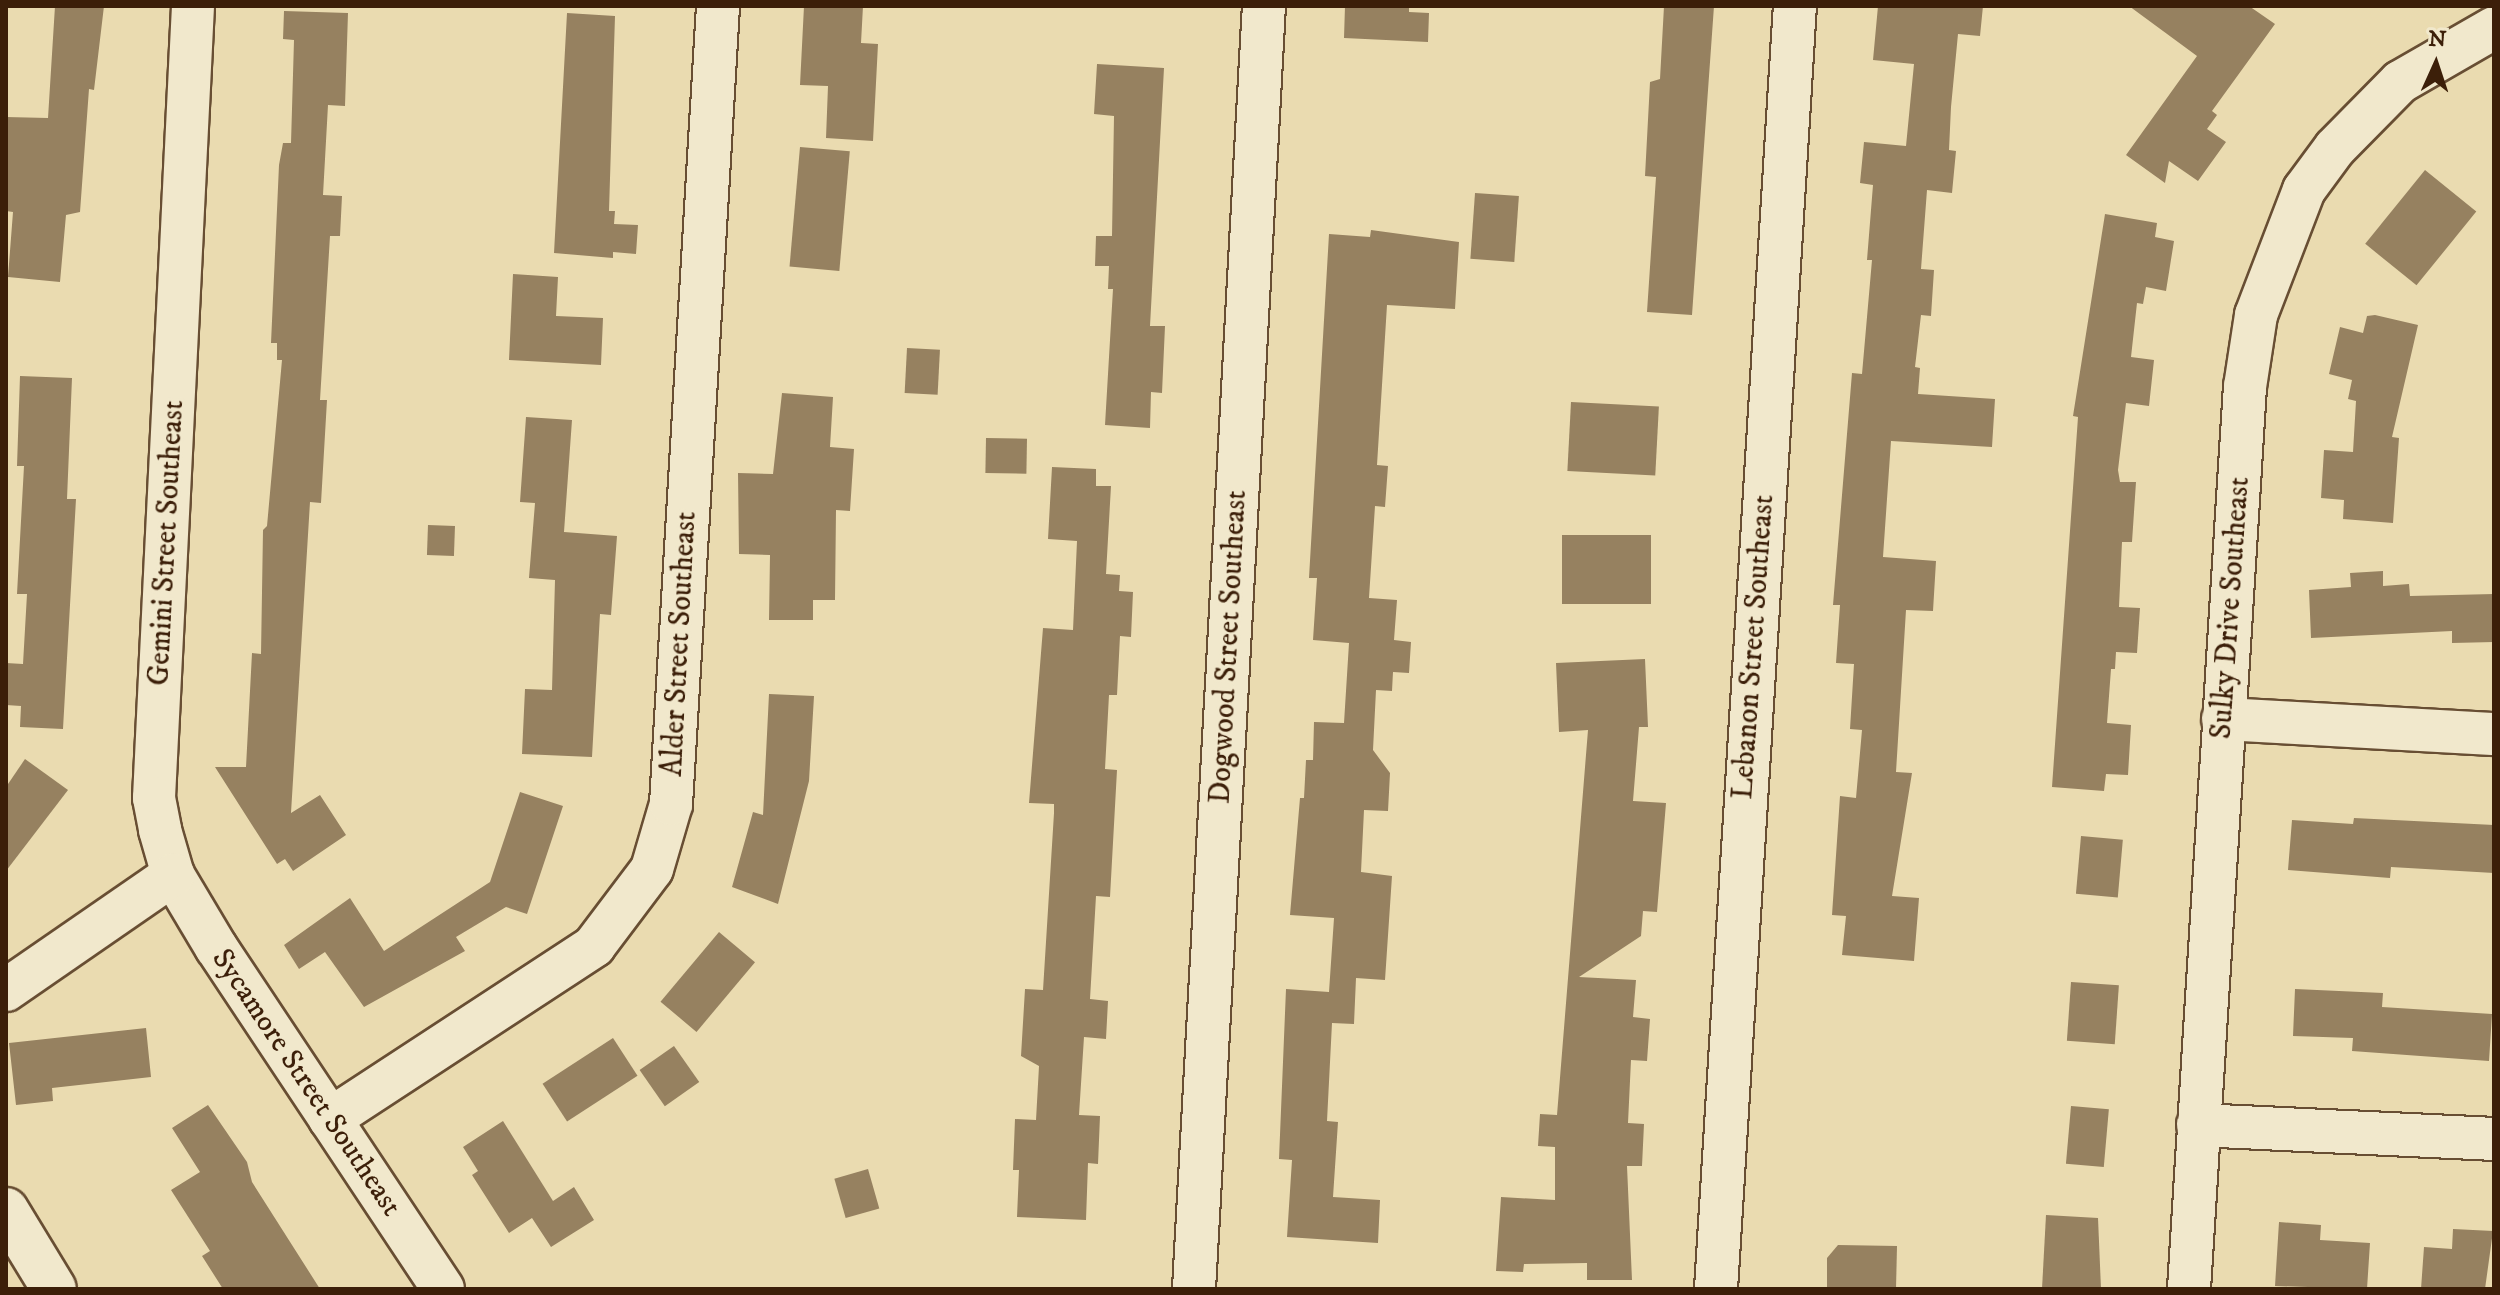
<!DOCTYPE html>
<html>
<head>
<meta charset="utf-8">
<style>
	body { margin:0 }
	#map { position:relative; width:2500px; height:1295px; overflow:hidden; background:#eadbb0; font-family:"IM FELL DW Pica",serif }
	div>[style] { position:absolute }
	.building>* { inset:0; background:#968160; transform-origin:0 0 }
	.roads { filter:drop-shadow(2px 0 #684e33) drop-shadow(-2px 0 #684e33) drop-shadow(0 2px #684e33) drop-shadow(0 -2px #684e33) }
	.minor>* { height:42px; margin:-21px; padding:0 21px; transform-origin:21px; border-radius:21px; background:#f1e8cc }
	.secondary>* { height:44px; margin:-22px; padding:0 22px; transform-origin:22px; border-radius:22px; background:#f1e8cc }
	span { translate:-50% -50%; white-space:nowrap; text-align:center; line-height:1.15; -webkit-text-stroke:6px #f1e8cc; paint-order:stroke }
	.street-label { font-size:30px; color:#3c1f09 }
	.frame { position:absolute; inset:0; border:8px solid #3c1f09; pointer-events:none }
	.north { position:absolute; left:2396px; top:24px; width:80px; height:80px; -webkit-text-stroke:6px #f1e8cc; paint-order:stroke; rotate:3deg; font-size:22px; font-weight:700; line-height:32px; text-align:center; color:#3c1f09 }
	.north::after { content:''; display:block; margin:auto; width:28px; height:36px; background:#3c1f09; clip-path:polygon(50% 0,100% 100%,50% 72%,0 100%) }
</style>
</head>
<body>
<div id="map">
	<div class="building">
		<div style="clip-path:polygon(55px 6px,104px 6px,94px 90px,89px 89px,80px 212px,66px 215px,60px 282px,8px 277px,13px 212px,6px 211px,6px 117px,48px 118px)"></div>
		<div style="clip-path:polygon(804px 6px,863px 6px,861px 43px,878px 44px,873px 141px,826px 138px,828px 86px,800px 85px)"></div>
		<div style="clip-path:polygon(1345px 6px,1409px 6px,1409px 12px,1429px 13px,1428px 42px,1344px 38px)"></div>
		<div style="clip-path:polygon(1664px 6px,1714px 6px,1692px 315px,1647px 312px,1656px 177px,1645px 176px,1650px 82px,1660px 79px)"></div>
		<div style="clip-path:polygon(1878px 6px,1983px 6px,1980px 36px,1958px 34px,1951px 107px,1949px 150px,1956px 151px,1952px 193px,1927px 190px,1921px 269px,1934px 270px,1931px 316px,1921px 315px,1915px 367px,1920px 368px,1918px 394px,1995px 399px,1992px 447px,1891px 441px,1883px 557px,1936px 561px,1933px 611px,1906px 610px,1896px 772px,1912px 773px,1892px 896px,1919px 898px,1914px 961px,1842px 955px,1846px 916px,1832px 915px,1840px 796px,1856px 798px,1862px 730px,1850px 729px,1854px 664px,1836px 663px,1840px 605px,1833px 605px,1852px 373px,1862px 374px,1872px 260px,1867px 260px,1873px 185px,1860px 183px,1864px 142px,1906px 146px,1914px 64px,1873px 60px)"></div>
		<div style="clip-path:polygon(2129px 6px,2249px 6px,2275px 24px,2212px 111px,2217px 115px,2207px 129px,2226px 142px,2198px 181px,2169px 161px,2165px 183px,2126px 155px,2197px 56px)"></div>
		<div style="clip-path:polygon(284px 11px,348px 13px,345px 106px,328px 105px,323px 195px,342px 196px,340px 236px,330px 236px,320px 400px,327px 400px,321px 503px,310px 502px,291px 813px,320px 795px,346px 835px,293px 871px,285px 859px,277px 864px,215px 767px,246px 767px,252px 653px,261px 654px,263px 530px,267px 526px,282px 360px,277px 360px,277px 343px,271px 343px,279px 165px,283px 143px,291px 143px,294px 40px,283px 39px)"></div>
		<div style="clip-path:polygon(567px 13px,615px 16px,609px 211px,615px 211px,614px 224px,638px 225px,636px 254px,613px 252px,613px 258px,554px 253px)"></div>
		<div style="clip-path:polygon(1097px 64px,1164px 68px,1150px 326px,1165px 326px,1162px 393px,1151px 392px,1150px 428px,1105px 425px,1113px 289px,1108px 289px,1109px 266px,1095px 266px,1096px 236px,1112px 236px,1114px 116px,1094px 114px)"></div>
		<div style="left:800px;top:147px;width:50px;height:120px;rotate:5deg"></div>
		<div style="left:2425px;top:170px;width:66px;height:95px;rotate:39deg"></div>
		<div style="left:1475px;top:193px;width:44px;height:66px;rotate:4deg"></div>
		<div style="clip-path:polygon(2105px 214px,2157px 223px,2155px 237px,2174px 241px,2166px 291px,2146px 287px,2143px 304px,2137px 303px,2131px 357px,2154px 360px,2149px 406px,2126px 403px,2118px 470px,2120px 482px,2136px 482px,2132px 542px,2122px 542px,2119px 607px,2140px 608px,2137px 653px,2116px 652px,2115px 669px,2111px 669px,2107px 723px,2131px 725px,2128px 775px,2106px 774px,2104px 791px,2052px 787px,2078px 417px,2073px 416px)"></div>
		<div style="clip-path:polygon(1371px 230px,1459px 242px,1455px 309px,1387px 305px,1377px 465px,1388px 466px,1385px 507px,1375px 506px,1369px 598px,1397px 600px,1394px 640px,1411px 642px,1409px 673px,1393px 672px,1392px 691px,1376px 690px,1373px 750px,1390px 773px,1388px 811px,1364px 810px,1361px 872px,1392px 876px,1385px 980px,1356px 978px,1354px 1024px,1332px 1023px,1327px 1121px,1338px 1122px,1333px 1197px,1380px 1200px,1378px 1243px,1287px 1237px,1292px 1160px,1279px 1159px,1286px 989px,1329px 992px,1334px 918px,1290px 915px,1300px 798px,1304px 798px,1306px 760px,1313px 760px,1314px 722px,1344px 723px,1349px 643px,1313px 640px,1317px 578px,1309px 578px,1329px 234px,1370px 237px)"></div>
		<div style="clip-path:polygon(513px 274px,558px 277px,556px 316px,603px 318px,601px 365px,509px 360px)"></div>
		<div style="clip-path:polygon(2375px 315px,2418px 325px,2392px 437px,2399px 438px,2393px 523px,2343px 519px,2344px 500px,2321px 498px,2324px 450px,2353px 452px,2356px 401px,2348px 399px,2352px 380px,2329px 374px,2340px 327px,2363px 333px,2367px 316px)"></div>
		<div style="left:907px;top:348px;width:33px;height:45px;rotate:3deg"></div>
		<div style="clip-path:polygon(20px 376px,72px 378px,67px 499px,76px 499px,63px 729px,20px 727px,21px 706px,6px 705px,6px 663px,23px 664px,27px 594px,17px 594px,24px 466px,17px 466px)"></div>
		<div style="clip-path:polygon(782px 393px,833px 397px,830px 447px,854px 449px,850px 511px,836px 510px,835px 600px,813px 600px,813px 620px,769px 620px,770px 555px,739px 554px,738px 473px,773px 474px)"></div>
		<div style="left:1571px;top:402px;width:88px;height:69px;rotate:3deg"></div>
		<div style="clip-path:polygon(526px 417px,572px 420px,564px 532px,617px 536px,611px 615px,600px 614px,592px 757px,522px 754px,525px 689px,552px 690px,555px 580px,529px 578px,535px 503px,520px 502px)"></div>
		<div style="left:986px;top:438px;width:41px;height:35px;rotate:1deg"></div>
		<div style="clip-path:polygon(1052px 467px,1096px 469px,1096px 486px,1111px 486px,1106px 574px,1120px 575px,1119px 591px,1133px 592px,1131px 637px,1120px 636px,1117px 695px,1109px 695px,1105px 769px,1117px 770px,1110px 897px,1096px 896px,1090px 999px,1108px 1001px,1106px 1039px,1084px 1037px,1079px 1115px,1100px 1116px,1098px 1164px,1088px 1163px,1086px 1220px,1017px 1217px,1019px 1170px,1013px 1170px,1015px 1119px,1036px 1120px,1039px 1066px,1021px 1056px,1025px 989px,1043px 990px,1054px 813px,1054px 804px,1029px 803px,1043px 628px,1073px 630px,1077px 541px,1048px 539px)"></div>
		<div style="left:428px;top:525px;width:27px;height:30px;rotate:2deg"></div>
		<div style="left:1651px;top:535px;width:69px;height:89px;rotate:90deg"></div>
		<div style="clip-path:polygon(2383px 571px,2383px 586px,2409px 584px,2410px 596px,2494px 594px,2494px 642px,2452px 643px,2452px 631px,2311px 638px,2309px 590px,2351px 587px,2350px 573px)"></div>
		<div style="clip-path:polygon(1645px 659px,1648px 727px,1639px 727px,1633px 801px,1666px 803px,1657px 912px,1643px 911px,1641px 936px,1579px 977px,1636px 980px,1633px 1017px,1650px 1019px,1647px 1061px,1631px 1060px,1628px 1123px,1644px 1124px,1642px 1166px,1627px 1166px,1632px 1280px,1587px 1280px,1587px 1263px,1524px 1264px,1523px 1272px,1496px 1271px,1501px 1197px,1555px 1200px,1555px 1147px,1538px 1146px,1540px 1114px,1557px 1115px,1588px 730px,1559px 732px,1556px 663px)"></div>
		<div style="clip-path:polygon(769px 694px,814px 696px,809px 781px,778px 904px,732px 887px,753px 812px,763px 815px)"></div>
		<div style="clip-path:polygon(25px 759px,68px 790px,6px 871px,6px 787px)"></div>
		<div style="clip-path:polygon(520px 792px,563px 806px,527px 914px,506px 907px,456px 937px,465px 951px,364px 1007px,325px 952px,299px 969px,284px 945px,350px 898px,384px 951px,490px 882px)"></div>
		<div style="clip-path:polygon(2354px 818px,2494px 825px,2494px 873px,2391px 867px,2390px 878px,2288px 870px,2292px 820px,2353px 824px)"></div>
		<div style="left:2081px;top:836px;width:42px;height:58px;rotate:5deg"></div>
		<div style="left:719px;top:932px;width:47px;height:91px;rotate:40deg"></div>
		<div style="left:2071px;top:982px;width:48px;height:59px;rotate:4deg"></div>
		<div style="clip-path:polygon(2295px 989px,2383px 993px,2382px 1007px,2492px 1014px,2489px 1061px,2352px 1051px,2353px 1038px,2293px 1036px)"></div>
		<div style="clip-path:polygon(146px 1028px,151px 1077px,52px 1088px,53px 1101px,16px 1105px,9px 1043px)"></div>
		<div style="left:613px;top:1038px;width:45px;height:84px;rotate:57deg"></div>
		<div style="left:674px;top:1046px;width:44px;height:42px;rotate:55deg"></div>
		<div style="clip-path:polygon(208px 1105px,247px 1162px,252px 1182px,320px 1289px,223px 1289px,202px 1256px,210px 1251px,171px 1190px,200px 1172px,172px 1128px)"></div>
		<div style="left:2071px;top:1106px;width:38px;height:58px;rotate:5deg"></div>
		<div style="clip-path:polygon(503px 1121px,553px 1201px,574px 1187px,594px 1220px,551px 1247px,532px 1218px,509px 1233px,472px 1175px,478px 1171px,463px 1147px)"></div>
		<div style="left:868px;top:1169px;width:41px;height:35px;rotate:74deg"></div>
		<div style="clip-path:polygon(2046px 1215px,2098px 1218px,2101px 1289px,2042px 1289px)"></div>
		<div style="clip-path:polygon(2279px 1222px,2321px 1225px,2320px 1240px,2370px 1243px,2367px 1289px,2275px 1286px)"></div>
		<div style="clip-path:polygon(2453px 1229px,2493px 1231px,2485px 1289px,2421px 1289px,2424px 1247px,2452px 1249px)"></div>
		<div style="clip-path:polygon(1838px 1245px,1897px 1246px,1896px 1289px,1827px 1289px,1827px 1258px)"></div>
	</div>
	<div class="roads">
		<div class="minor">
			<div style="left:193px;top:6px;width:793px;rotate:92.82deg"></div>
			<div style="left:154px;top:798px;width:33px;rotate:79deg"></div>
			<div style="left:160px;top:830px;width:47px;rotate:73.9deg"></div>
			<div style="left:173px;top:875px;width:84px;rotate:59.2deg"></div>
			<div style="left:216px;top:947px;width:410px;rotate:56.4deg"></div>
			<div style="left:2223px;top:719px;width:271px;rotate:3.2deg"></div>
			<div style="left:6px;top:990px;width:203px;rotate:-34.6deg"></div>
			<div style="left:330px;top:1119px;width:316px;rotate:-33.2deg"></div>
			<div style="left:594px;top:946px;width:96px;rotate:-53deg"></div>
			<div style="left:652px;top:869px;width:68px;rotate:-73.7deg"></div>
			<div style="left:671px;top:804px;width:799px;rotate:-86.63deg"></div>
			<div style="left:2198px;top:1125px;width:296px;rotate:2.7deg"></div>
			<div style="left:1194px;top:1289px;width:1285px;rotate:-86.88deg"></div>
			<div style="left:1716px;top:1289px;width:1285px;rotate:-86.48deg"></div>
			<div style="left:2189px;top:1289px;width:904px;rotate:-86.45deg"></div>
			<div style="left:2245px;top:387px;width:73px;rotate:-81.3deg"></div>
			<div style="left:2256px;top:315px;width:134px;rotate:-69deg"></div>
			<div style="left:2304px;top:190px;width:52px;rotate:-53.6deg"></div>
			<div style="left:2335px;top:148px;width:93px;rotate:-45.4deg"></div>
			<div style="left:2400px;top:82px;width:108px;rotate:-29.9deg"></div>
		</div>
		<div class="secondary">
			<div style="left:6px;top:1210px;width:92px;rotate:58.7deg"></div>
		</div>
	</div>
	<div class="street-label">
		<span style="left:167px;top:543px;rotate:-87deg">Gemini Street Southeast</span>
		<span style="left:2231px;top:608px;rotate:-86deg">Sulky Drive Southeast</span>
		<span style="left:680px;top:644px;rotate:-87deg">Alder Street Southeast</span>
		<span style="left:1229px;top:647px;rotate:-87deg">Dogwood Street Southeast</span>
		<span style="left:1754px;top:647px;rotate:-86deg">Lebanon Street Southeast</span>
		<span style="left:306px;top:1083px;rotate:56deg">Sycamore Street Southeast</span>
	</div>
	<div class="frame"></div>
	<div class="north">N</div>
</div>
</body>
</html>
